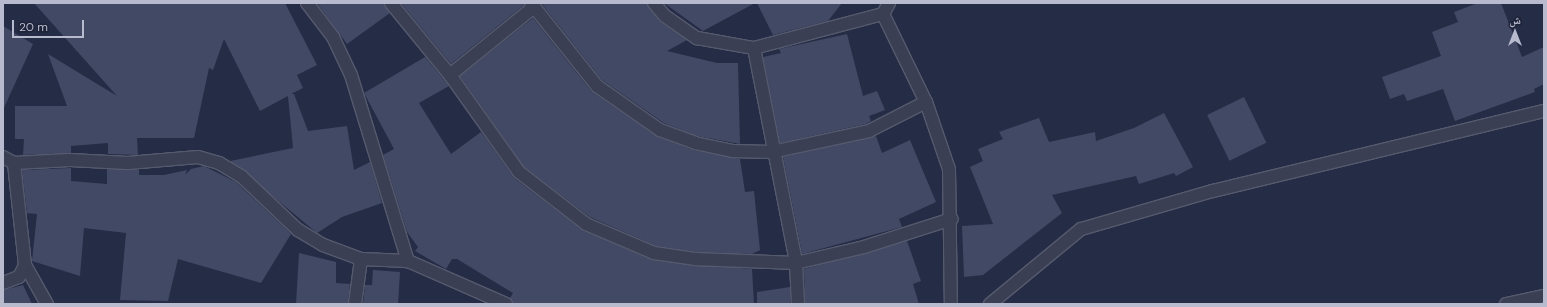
<!DOCTYPE html>
<html>
<head>
<meta charset="utf-8">
<style>
	body { margin:0 }
	#map { position:relative; width:1547px; height:307px; overflow:hidden; background:#252c45; font-family:"DM Sans","Noto Naskh Arabic",sans-serif }
	div>[style] { position:absolute }
	.building>* { inset:0; background:#424965; transform-origin:0 0 }
	.roads { filter:drop-shadow(1px 0 #565a6e) drop-shadow(-1px 0 #565a6e) drop-shadow(0 1px #565a6e) drop-shadow(0 -1px #565a6e) }
	.minor>* { height:12px; margin:-6px; padding:0 6px; transform-origin:6px; border-radius:6px; background:#3a3f54 }
	span { translate:-50% -50%; white-space:nowrap; text-align:center; line-height:1.15; -webkit-text-stroke:3px #1f243a; paint-order:stroke }
	.frame { position:absolute; inset:0; border:4px solid #b8bbce; pointer-events:none }
	.north { position:absolute; left:1495px; top:12px; width:40px; height:40px; -webkit-text-stroke:3px #1f243a; paint-order:stroke; rotate:0deg; font-size:11px; font-weight:700; line-height:16px; text-align:center; color:#b8bbce }
	.north::after { content:''; display:block; margin:auto; width:14px; height:18px; background:#b8bbce; clip-path:polygon(50% 0,100% 100%,50% 72%,0 100%) }
	.scale { position:absolute; left:12px; top:20px; width:72px; height:18px; box-sizing:border-box; border:2px solid #b8bbce; border-top:0; padding-left:5px; font-size:12px; line-height:14px; white-space:nowrap; color:#b8bbce; -webkit-text-stroke:3px #1f243a; paint-order:stroke }
</style>
</head>
<body>
<div id="map">
	<div class="building">
		<div style="clip-path:polygon(34px 3px,285px 3px,317px 65px,297px 75px,303px 88px,291px 94px,294px 94px,308px 131px,347px 126px,354px 170px,370px 162px,382px 203px,342px 217px,317px 233px,230px 161px,293px 148px,288px 96px,260px 111px,224px 39px,213px 70px,209px 68px,194px 138px,137px 138px,138px 155px,108px 154px,108px 143px,71px 146px,71px 153px,23px 155px,24px 139px,15px 139px,15px 106px,67px 106px,48px 54px,117px 96px)"></div>
		<div style="clip-path:polygon(317px 3px,384px 3px,390px 13px,347px 44px)"></div>
		<div style="clip-path:polygon(401px 3px,524px 3px,524px 5px,451px 64px)"></div>
		<div style="clip-path:polygon(541px 3px,647px 3px,659px 21px,687px 40px,667px 51px,717px 63px,738px 63px,740px 144px,697px 136px,664px 123px,602px 80px)"></div>
		<div style="clip-path:polygon(664px 3px,755px 3px,703px 31px)"></div>
		<div style="clip-path:polygon(757px 3px,842px 3px,828px 21px,773px 35px)"></div>
		<div style="clip-path:polygon(1478px 3px,1501px 3px,1522px 57px,1544px 47px,1544px 84px,1534px 89px,1535px 92px,1455px 121px,1443px 89px,1407px 101px,1404px 94px,1390px 99px,1382px 77px,1441px 56px,1432px 32px,1458px 22px,1454px 12px)"></div>
		<div style="clip-path:polygon(533px 18px,591px 91px,656px 136px,693px 150px,740px 159px,745px 192px,754px 191px,760px 250px,752px 254px,696px 252px,656px 246px,590px 217px,524px 167px,460px 76px)"></div>
		<div style="clip-path:polygon(3px 26px,33px 44px,3px 110px)"></div>
		<div style="clip-path:polygon(847px 34px,863px 96px,877px 91px,885px 110px,869px 116px,871px 121px,866px 124px,780px 143px,763px 57px,781px 53px,779px 49px)"></div>
		<div style="clip-path:polygon(425px 57px,449px 86px,419px 103px,451px 154px,481px 132px,514px 178px,582px 230px,653px 260px,752px 269px,754px 304px,513px 304px,510px 298px,513px 293px,457px 259px,452px 259px,446px 269px,415px 251px,418px 247px,407px 232px,383px 155px,394px 149px,364px 93px)"></div>
		<div style="left:1244px;top:97px;width:51px;height:41px;rotate:64deg"></div>
		<div style="clip-path:polygon(1164px 113px,1193px 167px,1176px 176px,1174px 173px,1139px 184px,1136px 176px,1052px 195px,1062px 213px,983px 275px,964px 277px,962px 226px,993px 224px,970px 167px,983px 161px,978px 149px,1003px 139px,999px 132px,1039px 118px,1049px 142px,1095px 132px,1096px 141px,1134px 128px)"></div>
		<div style="clip-path:polygon(876px 136px,882px 153px,910px 140px,936px 202px,899px 219px,902px 227px,802px 254px,783px 157px)"></div>
		<div style="clip-path:polygon(204px 166px,236px 182px,291px 234px,261px 283px,178px 259px,168px 301px,120px 300px,126px 233px,84px 228px,80px 276px,32px 261px,37px 214px,27px 213px,22px 170px,71px 168px,71px 181px,107px 184px,107px 169px,139px 170px,139px 175px,164px 175px,187px 170px,185px 175px,191px 169px)"></div>
		<div style="clip-path:polygon(907px 241px,921px 281px,913px 284px,919px 304px,805px 304px,804px 269px)"></div>
		<div style="clip-path:polygon(299px 253px,336px 262px,336px 283px,350px 284px,348px 304px,296px 304px)"></div>
		<div style="clip-path:polygon(373px 270px,400px 272px,398px 304px,363px 304px,365px 285px,372px 285px)"></div>
		<div style="clip-path:polygon(23px 285px,32px 304px,3px 304px,3px 290px)"></div>
		<div style="clip-path:polygon(790px 287px,790px 304px,757px 304px,757px 292px)"></div>
	</div>
	<div class="roads">
		<div class="minor">
			<div style="left:307px;top:3px;width:43px;rotate:52.6deg"></div>
			<div style="left:333px;top:37px;width:42px;rotate:64.7deg"></div>
			<div style="left:351px;top:75px;width:195px;rotate:73deg"></div>
			<div style="left:391px;top:3px;width:93px;rotate:50.7deg"></div>
			<div style="left:450px;top:75px;width:119px;rotate:54.6deg"></div>
			<div style="left:519px;top:172px;width:85px;rotate:37.8deg"></div>
			<div style="left:586px;top:224px;width:74px;rotate:23.1deg"></div>
			<div style="left:654px;top:253px;width:41px;rotate:8.3deg"></div>
			<div style="left:695px;top:259px;width:101px;rotate:2.3deg"></div>
			<div style="left:796px;top:263px;width:70px;rotate:-13.2deg"></div>
			<div style="left:864px;top:247px;width:92px;rotate:-17.7deg"></div>
			<div style="left:531px;top:3px;width:106px;rotate:51.5deg"></div>
			<div style="left:597px;top:86px;width:77px;rotate:34.9deg"></div>
			<div style="left:660px;top:130px;width:37px;rotate:20deg"></div>
			<div style="left:695px;top:143px;width:38px;rotate:12deg"></div>
			<div style="left:732px;top:151px;width:40px;rotate:1.4deg"></div>
			<div style="left:772px;top:152px;width:99px;rotate:-12.2deg"></div>
			<div style="left:869px;top:131px;width:64px;rotate:-27deg"></div>
			<div style="left:654px;top:3px;width:17px;rotate:50deg"></div>
			<div style="left:665px;top:16px;width:39px;rotate:35deg"></div>
			<div style="left:697px;top:38px;width:58px;rotate:10deg"></div>
			<div style="left:754px;top:48px;width:133px;rotate:-14.8deg"></div>
			<div style="left:883px;top:14px;width:13px;rotate:-61deg"></div>
			<div style="left:883px;top:14px;width:98px;rotate:64deg"></div>
			<div style="left:926px;top:102px;width:71px;rotate:71.1deg"></div>
			<div style="left:949px;top:169px;width:135px;rotate:89.2deg"></div>
			<div style="left:754px;top:48px;width:219px;rotate:78.9deg"></div>
			<div style="left:796px;top:263px;width:41px;rotate:87.2deg"></div>
			<div style="left:450px;top:75px;width:108px;rotate:-39deg"></div>
			<div style="left:3px;top:157px;width:13px;rotate:29deg"></div>
			<div style="left:14px;top:163px;width:56px;rotate:-3.1deg"></div>
			<div style="left:70px;top:160px;width:58px;rotate:3deg"></div>
			<div style="left:128px;top:163px;width:70px;rotate:-4.9deg"></div>
			<div style="left:198px;top:157px;width:22px;rotate:16deg"></div>
			<div style="left:219px;top:163px;width:26px;rotate:31deg"></div>
			<div style="left:241px;top:176px;width:79px;rotate:43.5deg"></div>
			<div style="left:298px;top:230px;width:29px;rotate:31deg"></div>
			<div style="left:323px;top:245px;width:40px;rotate:20.2deg"></div>
			<div style="left:361px;top:259px;width:47px;rotate:2.4deg"></div>
			<div style="left:408px;top:261px;width:107px;rotate:23.7deg"></div>
			<div style="left:25px;top:265px;width:45px;rotate:60.6deg"></div>
			<div style="left:3px;top:283px;width:17px;rotate:-21deg"></div>
			<div style="left:19px;top:277px;width:13px;rotate:-63deg"></div>
			<div style="left:25px;top:265px;width:103px;rotate:-96.2deg"></div>
			<div style="left:355px;top:304px;width:45px;rotate:-82.4deg"></div>
			<div style="left:990px;top:304px;width:118px;rotate:-39.5deg"></div>
			<div style="left:1081px;top:229px;width:137px;rotate:-16.1deg"></div>
			<div style="left:1213px;top:191px;width:341px;rotate:-13.6deg"></div>
			<div style="left:1506px;top:304px;width:39px;rotate:-12deg"></div>
		</div>
	</div>
	<div class="frame"></div>
	<div class="north">ش</div>
	<div class="scale">20 m</div>
</div>
</body>
</html>
